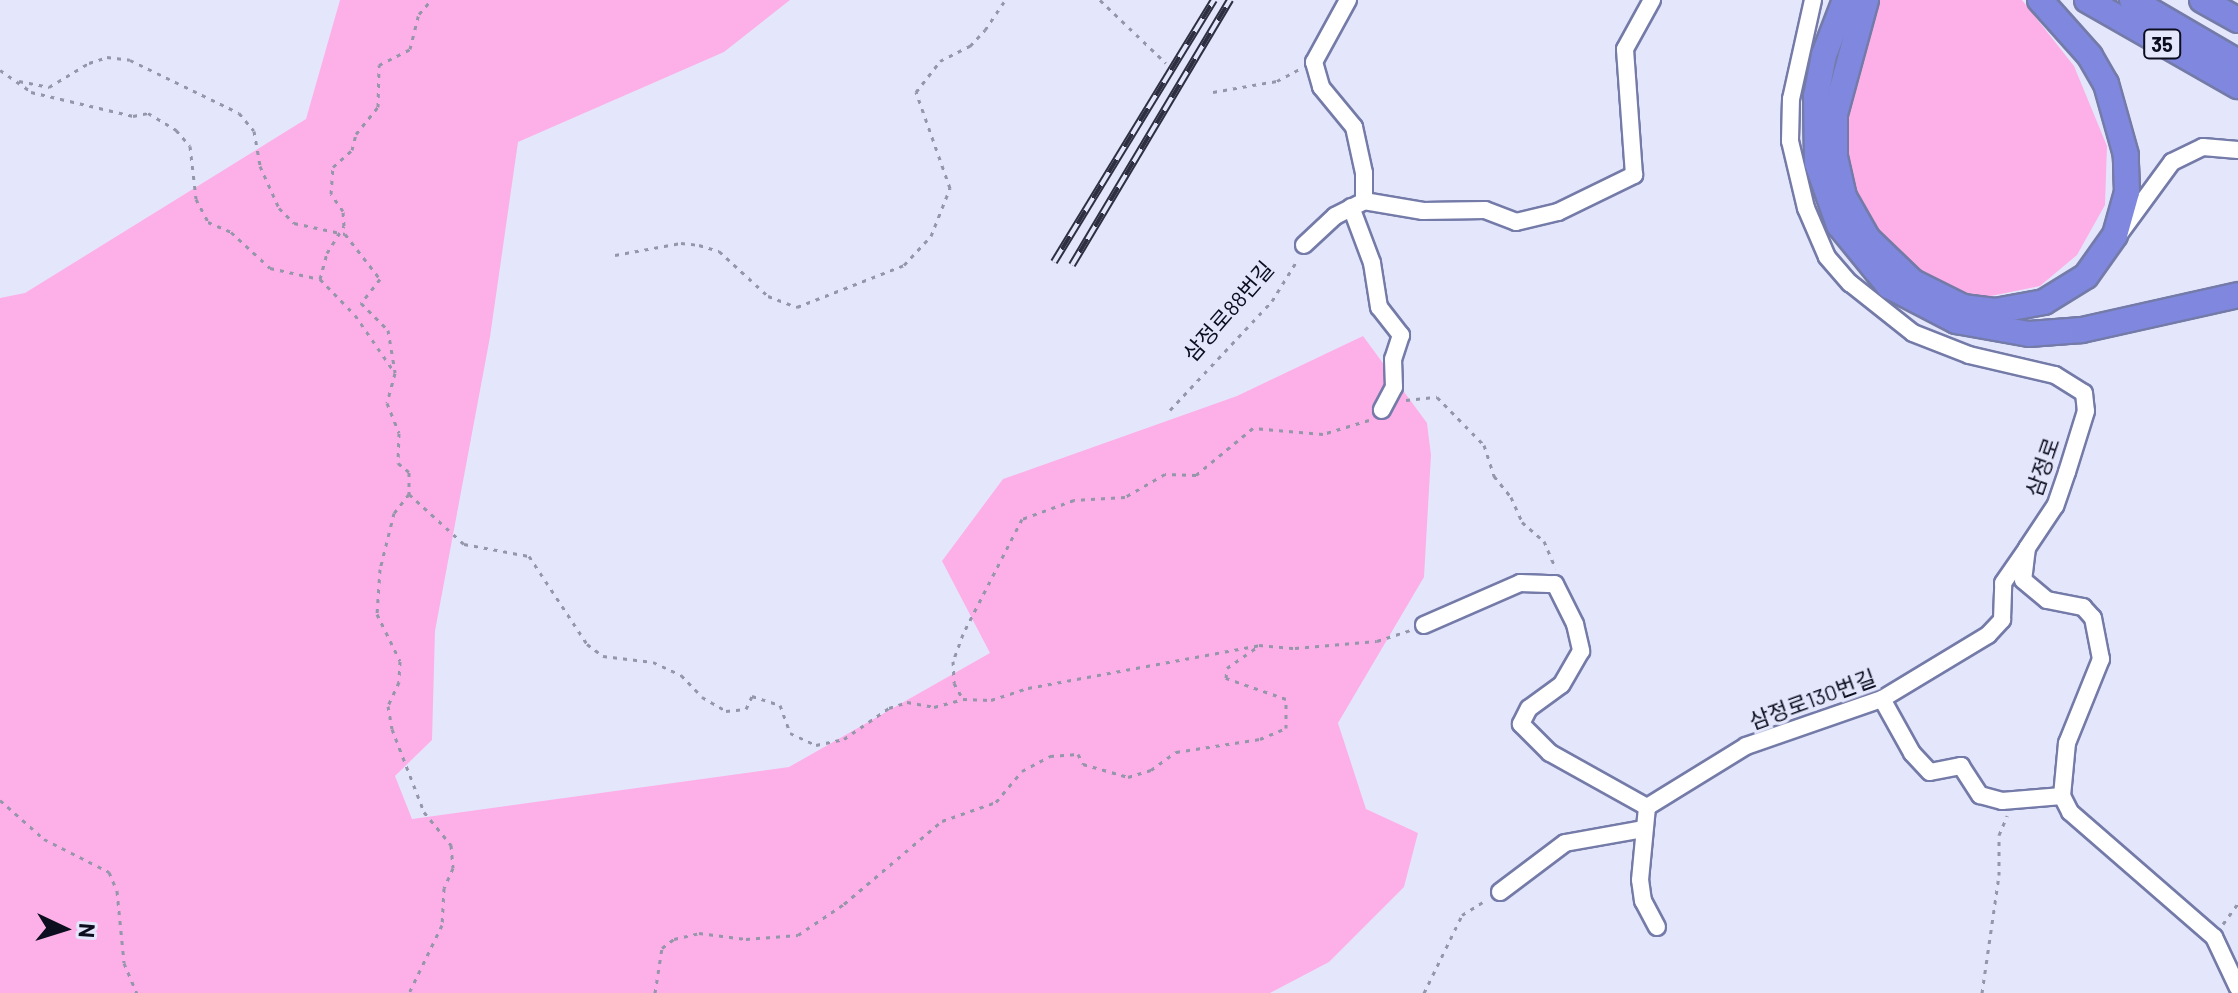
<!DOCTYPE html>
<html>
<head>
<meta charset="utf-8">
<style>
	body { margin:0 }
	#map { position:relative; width:2238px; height:993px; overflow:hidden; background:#e4e7fc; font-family:Barlow,"Noto Sans KR",sans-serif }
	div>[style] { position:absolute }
	.green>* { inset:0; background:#fdb0e7 }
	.path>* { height:3px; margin-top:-1.5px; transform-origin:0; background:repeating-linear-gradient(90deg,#9496aa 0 4px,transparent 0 10px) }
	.roads { filter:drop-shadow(2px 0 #747ba8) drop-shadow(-2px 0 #747ba8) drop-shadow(0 2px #747ba8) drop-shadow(0 -2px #747ba8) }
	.minor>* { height:16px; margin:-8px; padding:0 8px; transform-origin:8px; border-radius:8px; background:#fff }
	.highway>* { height:24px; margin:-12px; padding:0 12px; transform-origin:12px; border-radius:12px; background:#7f88de }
	.rail>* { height:8px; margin-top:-4px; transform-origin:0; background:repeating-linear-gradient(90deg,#e4e7fc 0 15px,#2e2f41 0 30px); box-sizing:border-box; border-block:2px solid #2e2f41 }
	span { translate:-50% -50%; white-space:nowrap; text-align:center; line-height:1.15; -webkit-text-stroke:7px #e4e7fc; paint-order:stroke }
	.shield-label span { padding:2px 6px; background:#e4e7fc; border:2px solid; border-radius:6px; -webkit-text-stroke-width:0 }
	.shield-label { font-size:20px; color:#0c0d1e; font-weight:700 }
	.street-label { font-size:22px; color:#0c0d1e }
	.north { position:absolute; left:24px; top:889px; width:80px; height:80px; -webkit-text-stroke:6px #e4e7fc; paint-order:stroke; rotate:94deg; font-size:22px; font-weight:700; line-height:32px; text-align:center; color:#0c0d1e }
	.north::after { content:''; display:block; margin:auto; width:28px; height:36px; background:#0c0d1e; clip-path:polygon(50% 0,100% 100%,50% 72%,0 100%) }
</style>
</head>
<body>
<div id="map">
	<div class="green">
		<div style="clip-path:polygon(340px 0,790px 0,724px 52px,518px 142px,490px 337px,435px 631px,432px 740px,395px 776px,412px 819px,789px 767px,990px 653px,942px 561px,1003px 479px,1237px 396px,1363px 336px,1427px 423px,1431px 455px,1424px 577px,1338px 723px,1366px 809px,1418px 833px,1404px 887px,1329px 962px,1270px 993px,0 993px,0 298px,25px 293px,306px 119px)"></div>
		<div style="clip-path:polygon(1877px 0,2022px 0,2074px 66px,2107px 146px,2105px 205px,2077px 255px,2040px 286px,1981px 298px,1919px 278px,1868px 225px,1841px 149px,1858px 53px)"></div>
	</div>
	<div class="path">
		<div style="left:1100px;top:0;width:91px;rotate:43.7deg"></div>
		<div style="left:0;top:70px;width:38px;rotate:35deg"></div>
		<div style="left:31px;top:92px;width:105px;rotate:13.2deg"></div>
		<div style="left:133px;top:116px;width:15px;rotate:-11deg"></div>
		<div style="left:148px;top:113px;width:33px;rotate:31deg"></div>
		<div style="left:176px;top:130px;width:21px;rotate:49deg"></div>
		<div style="left:190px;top:146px;width:53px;rotate:83.5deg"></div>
		<div style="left:196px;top:199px;width:26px;rotate:62deg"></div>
		<div style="left:208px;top:222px;width:25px;rotate:23deg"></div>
		<div style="left:231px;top:232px;width:53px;rotate:42.7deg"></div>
		<div style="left:270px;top:268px;width:51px;rotate:12.4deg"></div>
		<div style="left:320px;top:279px;width:50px;rotate:45.8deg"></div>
		<div style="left:355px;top:315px;width:70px;rotate:55.4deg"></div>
		<div style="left:395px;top:373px;width:31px;rotate:105deg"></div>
		<div style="left:387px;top:403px;width:32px;rotate:68deg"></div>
		<div style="left:399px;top:433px;width:30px;rotate:92deg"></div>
		<div style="left:398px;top:463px;width:14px;rotate:39deg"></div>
		<div style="left:409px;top:472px;width:22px;rotate:90deg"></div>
		<div style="left:409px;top:494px;width:74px;rotate:42.3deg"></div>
		<div style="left:464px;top:544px;width:66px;rotate:10.5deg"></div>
		<div style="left:529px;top:556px;width:105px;rotate:56.6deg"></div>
		<div style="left:587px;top:644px;width:20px;rotate:37deg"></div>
		<div style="left:603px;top:656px;width:50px;rotate:6.8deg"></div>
		<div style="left:653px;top:662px;width:31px;rotate:25deg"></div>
		<div style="left:681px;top:675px;width:30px;rotate:46deg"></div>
		<div style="left:702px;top:697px;width:28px;rotate:30deg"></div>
		<div style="left:726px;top:711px;width:20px;rotate:-6deg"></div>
		<div style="left:746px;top:709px;width:14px;rotate:-65deg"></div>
		<div style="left:752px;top:696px;width:29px;rotate:18deg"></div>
		<div style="left:780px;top:705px;width:30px;rotate:70deg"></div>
		<div style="left:790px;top:733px;width:29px;rotate:25deg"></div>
		<div style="left:816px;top:745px;width:29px;rotate:-12deg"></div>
		<div style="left:844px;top:739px;width:55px;rotate:-34.6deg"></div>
		<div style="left:889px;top:708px;width:19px;rotate:-18deg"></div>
		<div style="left:907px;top:702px;width:27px;rotate:10deg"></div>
		<div style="left:934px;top:707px;width:30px;rotate:-15deg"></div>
		<div style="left:19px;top:81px;width:31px;rotate:11deg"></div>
		<div style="left:49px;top:87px;width:47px;rotate:-31deg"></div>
		<div style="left:89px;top:63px;width:19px;rotate:-18deg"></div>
		<div style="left:107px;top:57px;width:23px;rotate:7deg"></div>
		<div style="left:130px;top:60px;width:121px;rotate:25.9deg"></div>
		<div style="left:239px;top:113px;width:23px;rotate:50deg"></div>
		<div style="left:254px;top:131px;width:36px;rotate:80deg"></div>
		<div style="left:260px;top:166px;width:46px;rotate:65.7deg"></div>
		<div style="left:279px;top:208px;width:21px;rotate:45deg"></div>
		<div style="left:294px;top:223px;width:52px;rotate:12.2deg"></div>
		<div style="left:345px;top:234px;width:57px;rotate:52.1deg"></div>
		<div style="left:380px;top:279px;width:31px;rotate:128deg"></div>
		<div style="left:361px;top:303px;width:38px;rotate:45deg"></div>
		<div style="left:388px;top:330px;width:43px;rotate:80.5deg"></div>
		<div style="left:1213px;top:92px;width:65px;rotate:-9.8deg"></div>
		<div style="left:1277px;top:81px;width:26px;rotate:-28deg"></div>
		<div style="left:615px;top:255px;width:67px;rotate:-10.3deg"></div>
		<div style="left:681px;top:243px;width:18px;rotate:6deg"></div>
		<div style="left:699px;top:245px;width:21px;rotate:17deg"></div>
		<div style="left:719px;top:251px;width:67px;rotate:42.6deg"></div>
		<div style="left:768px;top:296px;width:31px;rotate:21deg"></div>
		<div style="left:797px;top:307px;width:115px;rotate:-21.4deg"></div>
		<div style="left:904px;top:265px;width:40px;rotate:-47deg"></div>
		<div style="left:931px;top:236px;width:52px;rotate:-68.4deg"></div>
		<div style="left:950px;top:188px;width:102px;rotate:-109.5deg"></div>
		<div style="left:916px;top:92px;width:39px;rotate:-52deg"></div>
		<div style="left:940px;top:61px;width:34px;rotate:-27deg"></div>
		<div style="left:970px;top:46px;width:22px;rotate:-47deg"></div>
		<div style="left:985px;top:30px;width:36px;rotate:-56deg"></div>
		<div style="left:320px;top:279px;width:27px;rotate:-75deg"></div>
		<div style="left:327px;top:253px;width:32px;rotate:-58deg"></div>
		<div style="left:344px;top:226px;width:15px;rotate:-94deg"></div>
		<div style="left:343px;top:211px;width:21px;rotate:-125deg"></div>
		<div style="left:331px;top:194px;width:27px;rotate:-86deg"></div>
		<div style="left:333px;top:167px;width:25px;rotate:-42deg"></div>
		<div style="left:352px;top:150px;width:16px;rotate:-76deg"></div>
		<div style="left:356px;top:134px;width:35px;rotate:-51deg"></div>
		<div style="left:378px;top:107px;width:42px;rotate:-88.6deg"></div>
		<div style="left:379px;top:65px;width:35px;rotate:-27deg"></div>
		<div style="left:410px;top:49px;width:36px;rotate:-76deg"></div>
		<div style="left:419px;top:14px;width:18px;rotate:-49deg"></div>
		<div style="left:1406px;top:400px;width:31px;rotate:-6deg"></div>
		<div style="left:1437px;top:397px;width:67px;rotate:45.6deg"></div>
		<div style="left:1484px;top:445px;width:33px;rotate:72deg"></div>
		<div style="left:1494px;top:476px;width:27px;rotate:51deg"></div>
		<div style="left:1511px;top:497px;width:27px;rotate:66deg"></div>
		<div style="left:1522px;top:522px;width:29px;rotate:41deg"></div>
		<div style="left:1544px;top:541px;width:30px;rotate:67deg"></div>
		<div style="left:1170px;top:410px;width:149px;rotate:-46.9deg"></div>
		<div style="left:1272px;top:301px;width:49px;rotate:-58.2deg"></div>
		<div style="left:1369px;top:420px;width:48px;rotate:163.1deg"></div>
		<div style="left:1323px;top:434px;width:70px;rotate:-175.1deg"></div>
		<div style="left:1253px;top:428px;width:74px;rotate:140.5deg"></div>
		<div style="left:1196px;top:475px;width:31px;rotate:-178deg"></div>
		<div style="left:1165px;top:474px;width:46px;rotate:150.1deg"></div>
		<div style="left:1125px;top:497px;width:51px;rotate:176.6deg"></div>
		<div style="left:1074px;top:500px;width:55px;rotate:159.9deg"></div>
		<div style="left:1022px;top:519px;width:129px;rotate:117.2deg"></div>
		<div style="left:963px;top:634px;width:29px;rotate:110deg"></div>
		<div style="left:953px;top:661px;width:22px;rotate:87deg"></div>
		<div style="left:954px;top:683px;width:18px;rotate:61deg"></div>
		<div style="left:963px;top:699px;width:28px;rotate:2deg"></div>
		<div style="left:991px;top:700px;width:39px;rotate:-18deg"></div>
		<div style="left:1028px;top:688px;width:235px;rotate:-10.5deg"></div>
		<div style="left:1259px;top:645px;width:36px;rotate:5deg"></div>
		<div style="left:1295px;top:648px;width:82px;rotate:-4.9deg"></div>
		<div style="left:1377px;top:641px;width:35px;rotate:-18deg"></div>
		<div style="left:409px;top:494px;width:24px;rotate:128deg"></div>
		<div style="left:394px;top:513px;width:58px;rotate:104deg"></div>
		<div style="left:380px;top:569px;width:45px;rotate:93.8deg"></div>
		<div style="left:377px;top:614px;width:52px;rotate:63.9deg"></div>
		<div style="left:400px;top:661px;width:21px;rotate:93deg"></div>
		<div style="left:399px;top:682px;width:26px;rotate:115deg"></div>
		<div style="left:388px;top:706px;width:23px;rotate:80deg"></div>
		<div style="left:392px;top:729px;width:89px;rotate:68.9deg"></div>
		<div style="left:424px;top:812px;width:43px;rotate:50.7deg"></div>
		<div style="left:451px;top:845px;width:23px;rotate:85deg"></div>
		<div style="left:453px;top:868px;width:22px;rotate:114deg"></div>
		<div style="left:444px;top:888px;width:37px;rotate:93deg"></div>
		<div style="left:442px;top:925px;width:76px;rotate:115.9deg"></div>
		<div style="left:0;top:800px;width:59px;rotate:41.6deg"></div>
		<div style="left:44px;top:839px;width:73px;rotate:26.9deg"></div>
		<div style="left:109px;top:872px;width:21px;rotate:67deg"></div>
		<div style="left:117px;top:891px;width:72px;rotate:84.4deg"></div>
		<div style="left:124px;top:963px;width:33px;rotate:67deg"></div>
		<div style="left:2223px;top:924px;width:26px;rotate:-54deg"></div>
		<div style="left:655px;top:993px;width:46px;rotate:-81.2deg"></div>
		<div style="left:662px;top:948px;width:15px;rotate:-37deg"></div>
		<div style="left:674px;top:939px;width:26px;rotate:-13deg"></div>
		<div style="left:699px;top:933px;width:47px;rotate:7.3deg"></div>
		<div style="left:746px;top:939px;width:52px;rotate:-4.4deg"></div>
		<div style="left:798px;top:935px;width:55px;rotate:-34deg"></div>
		<div style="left:844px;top:904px;width:128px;rotate:-40.3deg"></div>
		<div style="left:942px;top:821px;width:57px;rotate:-19.4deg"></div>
		<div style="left:996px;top:802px;width:40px;rotate:-50deg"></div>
		<div style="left:1022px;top:771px;width:32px;rotate:-28deg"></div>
		<div style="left:1050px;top:756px;width:28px;rotate:-4deg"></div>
		<div style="left:1078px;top:754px;width:11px;rotate:63deg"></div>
		<div style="left:1083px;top:764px;width:47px;rotate:16.1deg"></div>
		<div style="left:1128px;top:777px;width:24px;rotate:-17deg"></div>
		<div style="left:1151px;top:770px;width:31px;rotate:-36deg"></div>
		<div style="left:1176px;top:752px;width:85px;rotate:-8.8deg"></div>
		<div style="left:1260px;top:739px;width:28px;rotate:-23deg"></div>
		<div style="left:1286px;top:728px;width:29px;rotate:-90deg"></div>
		<div style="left:1286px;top:699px;width:64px;rotate:-160.7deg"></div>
		<div style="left:1226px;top:678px;width:10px;rotate:-84deg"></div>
		<div style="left:1227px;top:668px;width:35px;rotate:-35deg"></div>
		<div style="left:1424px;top:993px;width:87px;rotate:-64deg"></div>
		<div style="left:1462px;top:915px;width:28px;rotate:-32deg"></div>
		<div style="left:1982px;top:993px;width:119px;rotate:-81.8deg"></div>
		<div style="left:1999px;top:875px;width:40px;rotate:-90deg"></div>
		<div style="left:1999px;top:835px;width:21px;rotate:-67deg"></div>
	</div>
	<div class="roads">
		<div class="minor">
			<div style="left:1348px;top:0;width:71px;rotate:118.7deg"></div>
			<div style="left:1314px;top:62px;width:26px;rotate:74deg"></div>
			<div style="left:1321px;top:87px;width:52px;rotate:50.5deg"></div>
			<div style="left:1354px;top:127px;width:47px;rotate:77.7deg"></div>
			<div style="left:1364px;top:173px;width:28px;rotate:90deg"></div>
			<div style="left:1813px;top:0;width:101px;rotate:102.5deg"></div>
			<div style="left:1791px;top:99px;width:42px;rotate:91.4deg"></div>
			<div style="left:1790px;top:141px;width:69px;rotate:76.6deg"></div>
			<div style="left:1806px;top:208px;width:53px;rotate:66.8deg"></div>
			<div style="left:1827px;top:257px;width:35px;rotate:49deg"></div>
			<div style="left:1850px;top:283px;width:80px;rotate:38.4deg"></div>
			<div style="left:1913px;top:333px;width:60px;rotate:21.4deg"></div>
			<div style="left:1969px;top:355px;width:88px;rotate:13.1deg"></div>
			<div style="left:2055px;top:375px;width:34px;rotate:32deg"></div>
			<div style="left:2084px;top:393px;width:18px;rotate:84deg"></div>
			<div style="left:2086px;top:411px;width:64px;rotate:107.3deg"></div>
			<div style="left:2067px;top:472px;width:36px;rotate:109deg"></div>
			<div style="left:2055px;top:506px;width:50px;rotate:123.7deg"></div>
			<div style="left:2027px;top:548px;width:32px;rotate:97deg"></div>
			<div style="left:2023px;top:580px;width:31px;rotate:40deg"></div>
			<div style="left:2047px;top:600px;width:37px;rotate:11deg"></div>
			<div style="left:2083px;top:607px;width:15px;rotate:48deg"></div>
			<div style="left:2093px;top:618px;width:42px;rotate:79deg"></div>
			<div style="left:2101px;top:659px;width:91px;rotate:112deg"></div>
			<div style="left:2067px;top:743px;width:53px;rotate:95.4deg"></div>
			<div style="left:2062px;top:796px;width:18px;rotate:63deg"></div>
			<div style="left:2070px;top:812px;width:191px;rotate:41deg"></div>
			<div style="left:2214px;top:937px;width:56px;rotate:64.8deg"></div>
			<div style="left:1351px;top:207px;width:60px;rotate:69.4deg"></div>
			<div style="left:1372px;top:263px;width:45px;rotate:81deg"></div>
			<div style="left:1379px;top:307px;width:36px;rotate:52deg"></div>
			<div style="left:1401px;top:335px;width:25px;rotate:108deg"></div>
			<div style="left:1393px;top:359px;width:28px;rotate:88deg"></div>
			<div style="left:1394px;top:387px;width:26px;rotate:118deg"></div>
			<div style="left:2120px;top:233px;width:88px;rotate:-53.8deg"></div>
			<div style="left:2172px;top:162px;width:34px;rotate:-26deg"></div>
			<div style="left:2203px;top:147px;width:35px;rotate:5deg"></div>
			<div style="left:1304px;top:245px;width:42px;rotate:-43.1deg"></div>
			<div style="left:1335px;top:216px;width:33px;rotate:-27deg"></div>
			<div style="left:1364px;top:201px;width:60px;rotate:9.6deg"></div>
			<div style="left:1423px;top:211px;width:62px;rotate:-0.9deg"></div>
			<div style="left:1485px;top:210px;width:33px;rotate:21deg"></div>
			<div style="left:1516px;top:222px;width:43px;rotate:-13.4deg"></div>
			<div style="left:1558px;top:212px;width:85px;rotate:-26deg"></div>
			<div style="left:1634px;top:175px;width:126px;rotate:-94.1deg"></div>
			<div style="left:1625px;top:49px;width:56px;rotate:-61.1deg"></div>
			<div style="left:1424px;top:625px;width:105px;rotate:-23.6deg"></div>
			<div style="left:1520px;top:583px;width:35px;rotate:2deg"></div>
			<div style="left:1555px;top:584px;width:45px;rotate:63.4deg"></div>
			<div style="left:1575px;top:624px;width:28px;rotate:77deg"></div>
			<div style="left:1581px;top:651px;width:39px;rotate:120deg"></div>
			<div style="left:1561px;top:685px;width:39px;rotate:144deg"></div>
			<div style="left:1529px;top:708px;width:18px;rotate:117deg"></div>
			<div style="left:1521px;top:724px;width:41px;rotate:45deg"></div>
			<div style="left:1550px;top:753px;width:111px;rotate:29.1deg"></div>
			<div style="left:1882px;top:699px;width:62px;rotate:60.9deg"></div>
			<div style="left:1912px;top:753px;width:26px;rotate:47deg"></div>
			<div style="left:1930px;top:772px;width:32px;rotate:-11deg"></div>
			<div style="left:1961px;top:766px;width:35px;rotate:57deg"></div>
			<div style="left:1980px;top:795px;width:23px;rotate:15deg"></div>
			<div style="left:2002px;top:801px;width:60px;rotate:-4.8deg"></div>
			<div style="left:1500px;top:892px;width:81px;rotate:-37deg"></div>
			<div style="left:1565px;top:843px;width:79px;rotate:-10.2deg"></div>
			<div style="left:1657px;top:927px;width:30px;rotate:-118deg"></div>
			<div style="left:1643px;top:901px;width:21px;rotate:-98deg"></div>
			<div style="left:1640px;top:880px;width:73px;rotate:-84.5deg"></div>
			<div style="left:1647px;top:807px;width:116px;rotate:-31.6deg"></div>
			<div style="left:1746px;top:746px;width:144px;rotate:-19.1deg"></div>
			<div style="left:1882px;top:699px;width:124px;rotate:-31.1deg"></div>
			<div style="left:1988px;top:635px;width:21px;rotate:-47deg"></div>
			<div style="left:2002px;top:620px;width:37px;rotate:-88deg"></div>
			<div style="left:2003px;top:583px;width:40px;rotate:-55.1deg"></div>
		</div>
		<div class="highway">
			<div style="left:1845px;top:0;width:59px;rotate:110.9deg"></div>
			<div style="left:1824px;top:55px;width:42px;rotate:101deg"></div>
			<div style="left:1816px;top:96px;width:67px;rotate:89.1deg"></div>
			<div style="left:1817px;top:163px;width:66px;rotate:70.5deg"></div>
			<div style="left:1839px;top:225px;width:79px;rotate:50.7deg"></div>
			<div style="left:1889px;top:286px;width:76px;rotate:27.6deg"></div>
			<div style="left:1956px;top:321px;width:74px;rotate:10.1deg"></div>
			<div style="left:2029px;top:334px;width:53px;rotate:-4.3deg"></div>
			<div style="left:2082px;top:330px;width:160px;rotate:-12.6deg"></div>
			<div style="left:1866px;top:0;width:118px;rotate:105.2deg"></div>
			<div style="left:1835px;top:114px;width:43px;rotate:90deg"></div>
			<div style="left:1835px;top:157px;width:41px;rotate:77.3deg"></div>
			<div style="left:1844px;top:197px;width:48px;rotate:60.3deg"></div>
			<div style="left:1868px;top:239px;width:62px;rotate:43.7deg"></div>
			<div style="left:1913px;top:282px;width:56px;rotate:26.6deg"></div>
			<div style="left:1963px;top:307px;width:32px;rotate:7deg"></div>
			<div style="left:1995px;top:311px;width:50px;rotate:-10.4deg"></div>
			<div style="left:2044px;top:302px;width:49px;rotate:-31.8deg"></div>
			<div style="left:2086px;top:276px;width:50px;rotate:-54.7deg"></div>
			<div style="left:2115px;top:235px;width:45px;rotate:-74.4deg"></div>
			<div style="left:2127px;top:192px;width:37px;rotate:-92deg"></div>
			<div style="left:2126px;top:155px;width:74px;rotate:-105.7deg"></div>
			<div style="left:2106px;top:84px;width:32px;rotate:-120deg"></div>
			<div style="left:2090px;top:56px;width:75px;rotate:-131.8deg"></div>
			<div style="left:2087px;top:0;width:174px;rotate:29.7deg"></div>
			<div style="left:2132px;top:0;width:123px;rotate:30.3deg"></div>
			<div style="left:2202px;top:0;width:41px;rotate:29.1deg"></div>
		</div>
	</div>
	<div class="rail">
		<div style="left:1054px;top:262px;width:307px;rotate:-58.6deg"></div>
		<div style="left:1072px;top:265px;width:309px;rotate:-59.2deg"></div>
	</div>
	<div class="shield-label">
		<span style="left:2162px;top:44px">35</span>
	</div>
	<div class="street-label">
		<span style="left:1228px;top:311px;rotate:-49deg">삼정로88번길</span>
		<span style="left:2042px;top:467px;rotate:-71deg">삼정로</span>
		<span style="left:1812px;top:699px;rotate:-20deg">삼정로130번길</span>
	</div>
	<div class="north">N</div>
</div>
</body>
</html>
